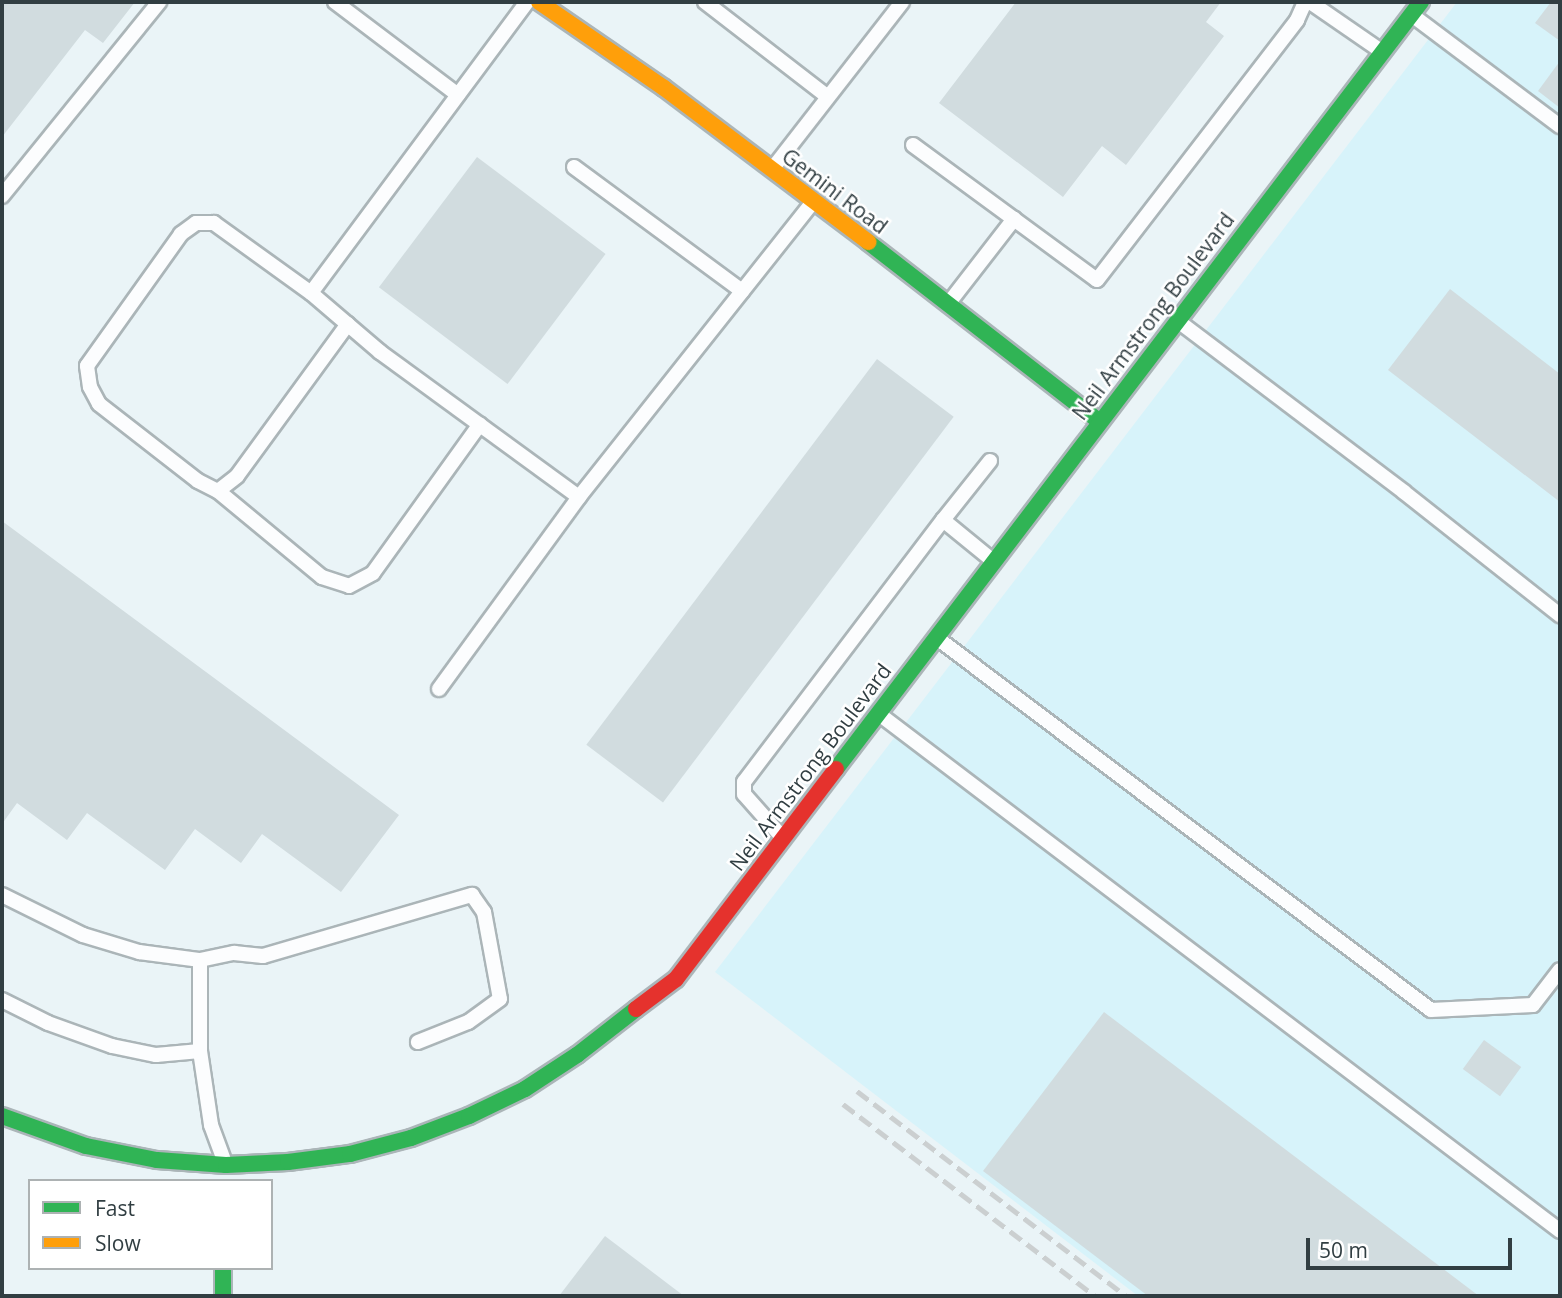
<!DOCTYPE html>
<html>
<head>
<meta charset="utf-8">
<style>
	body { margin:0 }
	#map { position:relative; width:1562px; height:1298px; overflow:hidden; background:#eaf4f7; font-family:"Open Sans",sans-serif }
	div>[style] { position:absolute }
	.built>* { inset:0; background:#d7f3fa }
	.building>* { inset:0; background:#d1dcdf; transform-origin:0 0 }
	.roads { filter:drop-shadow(2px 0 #abb5b8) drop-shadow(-2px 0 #abb5b8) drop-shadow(0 2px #abb5b8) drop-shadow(0 -2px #abb5b8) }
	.lane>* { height:14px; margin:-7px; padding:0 7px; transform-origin:7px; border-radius:7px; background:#fcfdfe }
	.fast>* { height:16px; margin:-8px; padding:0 8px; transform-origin:8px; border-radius:8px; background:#30b455 }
	.slow>* { height:16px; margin:-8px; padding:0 8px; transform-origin:8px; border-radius:8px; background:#ff9f0a }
	.jam>* { height:16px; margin:-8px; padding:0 8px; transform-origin:8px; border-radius:8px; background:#e5322d }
	.rail>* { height:5px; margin-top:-2.5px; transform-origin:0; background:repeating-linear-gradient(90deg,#cbcfd0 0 14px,transparent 0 21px) }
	span { translate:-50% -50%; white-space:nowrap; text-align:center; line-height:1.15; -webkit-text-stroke:5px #fff; paint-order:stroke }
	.street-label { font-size:21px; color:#313e42 }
	.frame { position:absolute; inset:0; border:4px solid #313e42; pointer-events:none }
	.legend { position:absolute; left:28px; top:1179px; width:245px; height:91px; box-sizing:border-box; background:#fff; border:2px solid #adb2b3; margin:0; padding:9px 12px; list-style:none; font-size:21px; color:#313e42 }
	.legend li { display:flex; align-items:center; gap:14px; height:35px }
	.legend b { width:35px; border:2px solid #adb2b3 }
	.scale { position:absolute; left:1306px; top:1238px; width:206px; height:32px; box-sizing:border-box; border:4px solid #313e42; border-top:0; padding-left:9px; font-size:21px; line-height:24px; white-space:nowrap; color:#313e42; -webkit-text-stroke:5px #fff; paint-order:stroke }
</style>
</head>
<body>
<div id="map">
	<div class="built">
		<div style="clip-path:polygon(1457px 2px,1560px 2px,1560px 1296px,1138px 1296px,715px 972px)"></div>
	</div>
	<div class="building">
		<div style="clip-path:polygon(2px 2px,135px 2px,103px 43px,85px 30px,2px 137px)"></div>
		<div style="clip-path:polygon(1016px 2px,1221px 2px,1206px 22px,1224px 36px,1126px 165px,1102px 146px,1063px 197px,939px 103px)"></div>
		<div style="clip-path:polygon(1551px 2px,1560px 2px,1560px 41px,1535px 23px)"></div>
		<div style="clip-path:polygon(1560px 61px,1560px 108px,1538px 91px)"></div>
		<div style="left:477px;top:157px;width:161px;height:163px;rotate:37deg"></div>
		<div style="clip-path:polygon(1450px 289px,1560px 374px,1560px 502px,1388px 370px)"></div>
		<div style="left:877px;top:359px;width:96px;height:483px;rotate:37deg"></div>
		<div style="clip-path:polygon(2px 521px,399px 815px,341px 892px,262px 834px,241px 863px,195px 829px,165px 870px,87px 813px,67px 840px,17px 803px,2px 824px)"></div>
		<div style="clip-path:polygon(1104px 1012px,1479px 1296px,1148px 1296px,983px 1171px)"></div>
		<div style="left:1484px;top:1040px;width:46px;height:36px;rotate:36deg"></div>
		<div style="clip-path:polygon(605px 1236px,684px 1296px,559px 1296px)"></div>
	</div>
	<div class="roads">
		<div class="lane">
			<div style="left:335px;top:2px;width:154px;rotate:37.1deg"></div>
			<div style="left:527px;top:2px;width:362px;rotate:126.6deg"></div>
			<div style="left:311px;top:293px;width:91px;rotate:40.5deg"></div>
			<div style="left:380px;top:352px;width:246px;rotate:36.1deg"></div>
			<div style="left:579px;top:497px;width:377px;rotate:-51.6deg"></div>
			<div style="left:705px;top:2px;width:155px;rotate:37.7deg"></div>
			<div style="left:1310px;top:2px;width:86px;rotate:34.6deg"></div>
			<div style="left:1412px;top:15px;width:185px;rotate:36.9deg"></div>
			<div style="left:913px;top:145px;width:228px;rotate:36.3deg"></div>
			<div style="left:1097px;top:280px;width:328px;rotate:-52.4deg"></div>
			<div style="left:1297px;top:20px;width:20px;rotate:-66deg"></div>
			<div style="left:574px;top:167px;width:209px;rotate:36.4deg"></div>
			<div style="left:773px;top:168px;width:210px;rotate:-52.1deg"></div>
			<div style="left:2px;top:196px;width:250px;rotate:-51deg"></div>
			<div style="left:311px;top:293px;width:120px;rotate:-144.2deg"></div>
			<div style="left:214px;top:223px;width:18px;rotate:180deg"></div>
			<div style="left:196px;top:223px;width:19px;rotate:144deg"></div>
			<div style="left:181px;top:234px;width:162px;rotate:125.5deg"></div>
			<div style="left:87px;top:366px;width:21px;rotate:82deg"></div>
			<div style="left:90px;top:387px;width:19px;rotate:62deg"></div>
			<div style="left:99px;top:404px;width:125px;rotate:37.9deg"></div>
			<div style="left:198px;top:481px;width:22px;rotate:27deg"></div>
			<div style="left:218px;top:491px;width:24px;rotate:-38deg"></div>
			<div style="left:237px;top:476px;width:188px;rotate:-53.9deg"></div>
			<div style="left:948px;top:304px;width:108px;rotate:-52.2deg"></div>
			<div style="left:1178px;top:321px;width:283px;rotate:37.1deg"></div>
			<div style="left:1404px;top:492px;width:199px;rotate:38.3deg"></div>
			<div style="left:990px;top:461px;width:75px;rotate:128.5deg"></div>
			<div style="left:943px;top:520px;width:63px;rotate:39.2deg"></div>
			<div style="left:218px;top:491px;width:135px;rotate:39.6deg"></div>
			<div style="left:322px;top:577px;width:28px;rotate:18deg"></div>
			<div style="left:349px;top:586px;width:27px;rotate:-28deg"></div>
			<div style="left:373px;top:573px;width:183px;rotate:-54.3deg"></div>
			<div style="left:937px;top:638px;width:618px;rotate:36.98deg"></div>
			<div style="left:1431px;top:1010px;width:102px;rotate:-2.8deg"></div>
			<div style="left:1533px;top:1005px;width:44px;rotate:-52.4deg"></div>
			<div style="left:439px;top:689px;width:238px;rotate:-53.9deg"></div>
			<div style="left:879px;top:714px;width:855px;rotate:37.2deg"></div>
			<div style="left:782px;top:837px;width:57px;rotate:-131.5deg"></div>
			<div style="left:744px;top:794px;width:12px;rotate:-90deg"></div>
			<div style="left:744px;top:782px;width:329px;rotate:-52.8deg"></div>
			<div style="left:2px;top:895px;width:90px;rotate:26.3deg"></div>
			<div style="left:83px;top:935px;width:59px;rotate:16.9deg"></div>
			<div style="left:139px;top:952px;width:62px;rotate:7.5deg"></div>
			<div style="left:2px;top:1000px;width:51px;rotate:26.6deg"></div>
			<div style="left:48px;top:1023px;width:68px;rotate:19.8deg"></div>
			<div style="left:112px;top:1046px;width:45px;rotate:11.6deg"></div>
			<div style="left:156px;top:1055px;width:44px;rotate:-5.2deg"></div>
			<div style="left:200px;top:1051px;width:75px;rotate:81.5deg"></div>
			<div style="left:211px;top:1125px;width:40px;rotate:69.8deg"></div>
			<div style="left:200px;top:1051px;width:91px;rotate:-90deg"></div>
			<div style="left:200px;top:960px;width:35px;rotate:-12deg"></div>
			<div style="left:234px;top:953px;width:29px;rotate:6deg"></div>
			<div style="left:263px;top:956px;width:218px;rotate:-16.3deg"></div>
			<div style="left:472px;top:895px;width:21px;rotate:55deg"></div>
			<div style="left:484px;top:912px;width:88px;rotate:79.6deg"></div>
			<div style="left:500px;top:999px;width:39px;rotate:144deg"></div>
			<div style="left:468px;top:1022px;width:54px;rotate:158.2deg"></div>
		</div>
		<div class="fast">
			<div style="left:868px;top:242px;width:292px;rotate:37.8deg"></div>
			<div style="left:836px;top:769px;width:965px;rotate:-52.67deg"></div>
			<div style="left:2px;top:1116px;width:89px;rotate:19.7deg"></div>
			<div style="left:86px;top:1146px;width:72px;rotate:11.2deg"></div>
			<div style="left:157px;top:1160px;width:69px;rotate:4.1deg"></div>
			<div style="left:226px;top:1165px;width:62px;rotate:-2.8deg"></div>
			<div style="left:288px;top:1162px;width:63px;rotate:-7.4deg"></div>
			<div style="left:350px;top:1154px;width:63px;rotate:-14.7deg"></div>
			<div style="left:411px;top:1138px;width:62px;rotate:-20.8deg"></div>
			<div style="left:469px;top:1116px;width:62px;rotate:-25.7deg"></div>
			<div style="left:525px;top:1089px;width:62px;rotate:-33.2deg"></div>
			<div style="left:577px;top:1055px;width:75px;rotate:-37.9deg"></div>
			<div style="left:223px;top:1268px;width:28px;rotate:90deg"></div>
		</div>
		<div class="slow">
			<div style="left:539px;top:2px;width:152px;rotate:34.5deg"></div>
			<div style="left:664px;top:88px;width:256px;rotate:37deg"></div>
		</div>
		<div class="jam">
			<div style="left:636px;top:1009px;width:50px;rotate:-36.9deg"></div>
			<div style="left:676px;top:979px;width:264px;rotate:-52.7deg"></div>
		</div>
	</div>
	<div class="rail">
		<div style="left:857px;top:1091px;width:338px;rotate:37.3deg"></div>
		<div style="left:843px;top:1104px;width:317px;rotate:37.3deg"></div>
	</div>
	<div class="street-label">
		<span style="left:835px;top:191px;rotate:37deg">Gemini Road</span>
		<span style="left:1153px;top:316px;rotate:-53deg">Neil Armstrong Boulevard</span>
		<span style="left:810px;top:767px;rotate:-53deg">Neil Armstrong Boulevard</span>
	</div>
	<div class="frame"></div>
	<ul class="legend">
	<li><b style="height:9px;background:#30b455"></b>Fast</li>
	<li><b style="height:9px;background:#ff9f0a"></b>Slow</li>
	</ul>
	<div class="scale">50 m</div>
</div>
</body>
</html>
